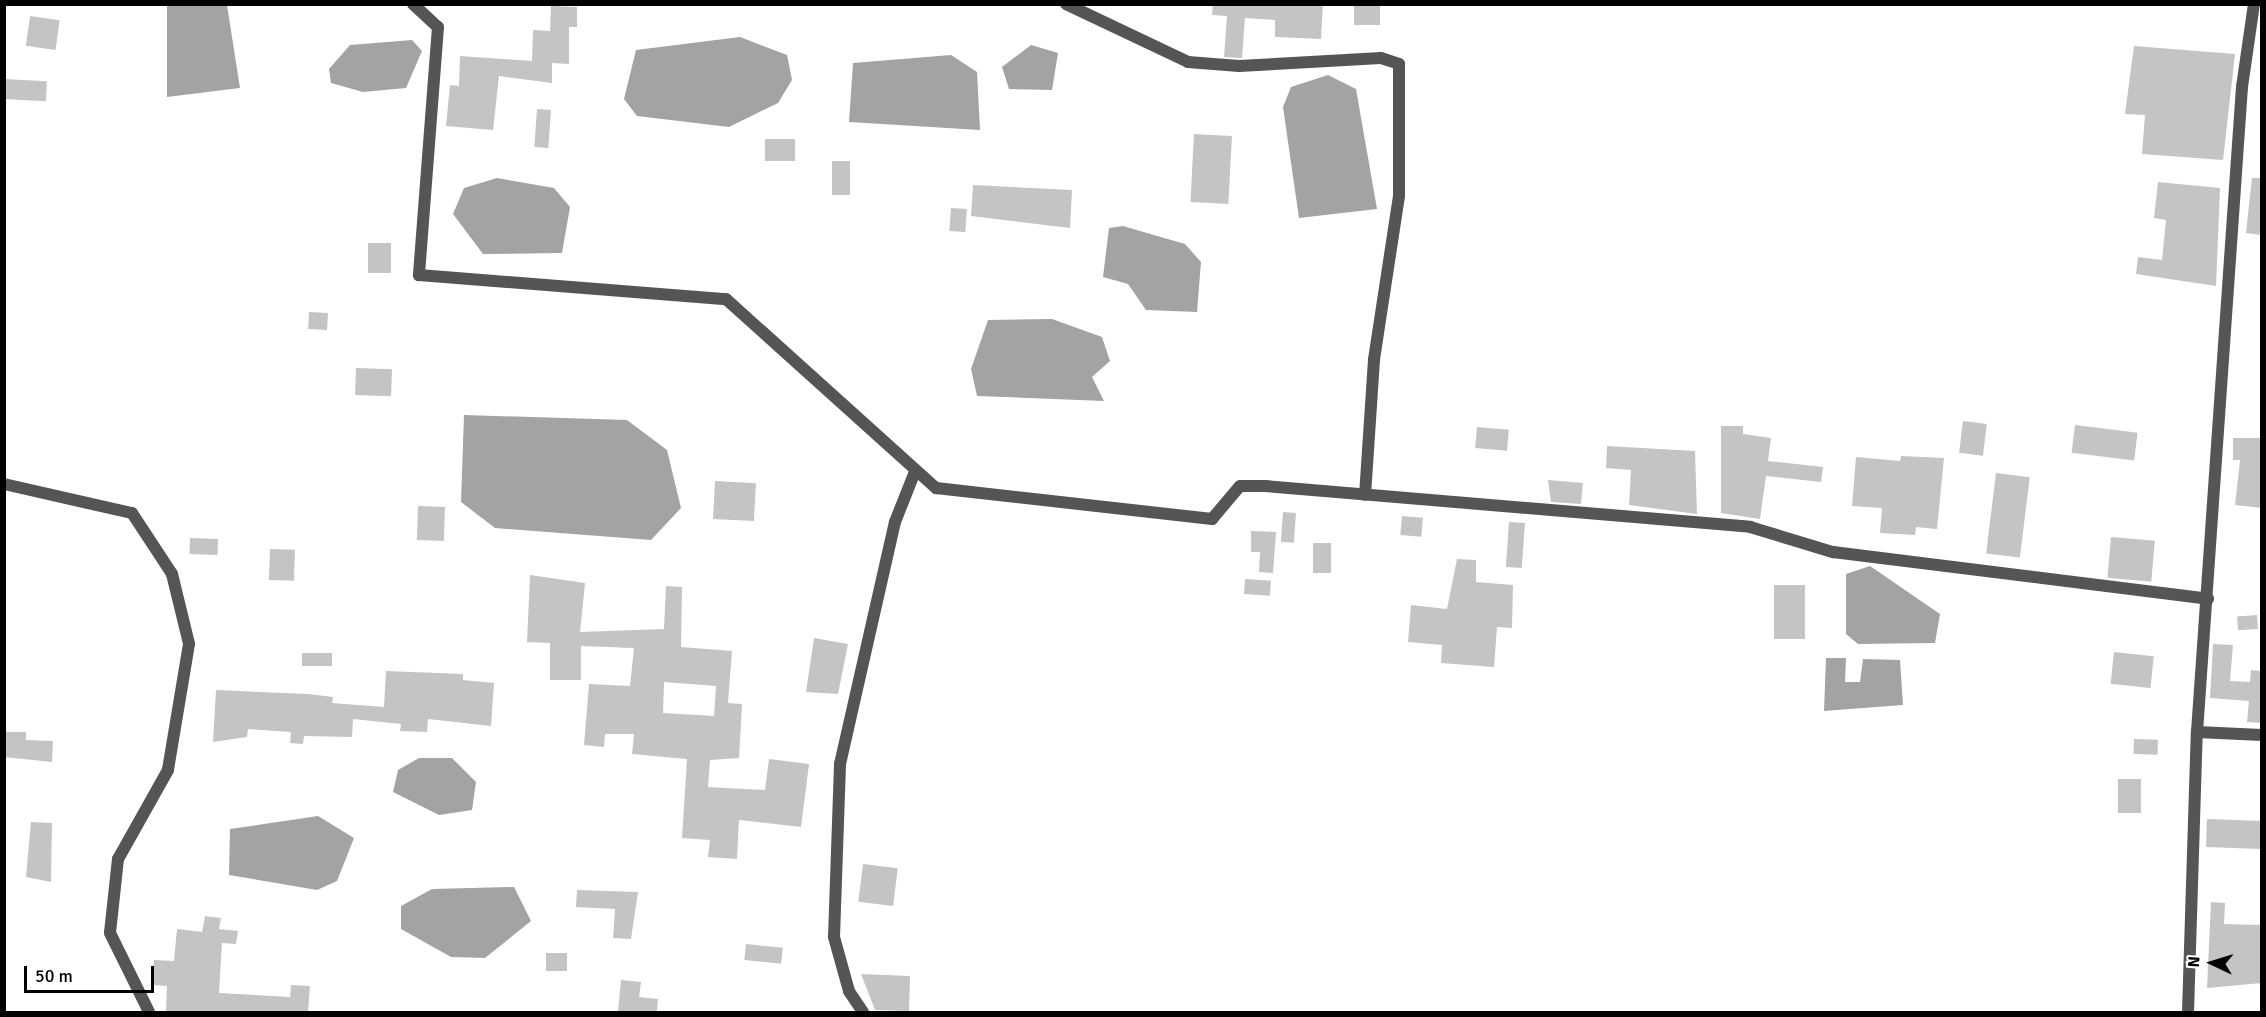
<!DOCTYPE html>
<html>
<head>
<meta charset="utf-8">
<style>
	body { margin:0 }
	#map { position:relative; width:2266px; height:1017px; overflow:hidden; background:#fff; font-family:Signika,sans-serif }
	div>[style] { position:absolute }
	.water>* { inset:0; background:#a3a3a3 }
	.building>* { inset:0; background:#c4c4c4; transform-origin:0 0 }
	.minor>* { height:12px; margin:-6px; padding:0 6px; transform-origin:6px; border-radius:6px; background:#555 }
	span { translate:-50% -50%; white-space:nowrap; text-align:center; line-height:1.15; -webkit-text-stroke:6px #fff; paint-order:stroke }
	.frame { position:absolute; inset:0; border:6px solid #000; pointer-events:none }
	.north { position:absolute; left:2182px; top:933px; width:60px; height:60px; -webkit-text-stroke:4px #fff; paint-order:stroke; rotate:274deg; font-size:16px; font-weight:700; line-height:24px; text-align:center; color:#000 }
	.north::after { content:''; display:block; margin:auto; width:21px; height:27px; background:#000; clip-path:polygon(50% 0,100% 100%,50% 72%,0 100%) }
	.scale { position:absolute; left:24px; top:966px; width:130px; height:27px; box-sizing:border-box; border:3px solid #000; border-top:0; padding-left:8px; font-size:18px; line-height:21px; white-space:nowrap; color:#000; -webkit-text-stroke:4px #fff; paint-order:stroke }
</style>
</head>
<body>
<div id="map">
	<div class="water">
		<div style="clip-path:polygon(167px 5px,227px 5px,240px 88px,167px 97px)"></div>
		<div style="clip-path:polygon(740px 37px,787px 55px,792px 80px,778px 103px,729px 127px,637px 116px,624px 99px,636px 50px)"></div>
		<div style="clip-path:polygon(412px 40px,422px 51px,406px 88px,363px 92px,331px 83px,329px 69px,350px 45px)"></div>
		<div style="clip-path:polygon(1031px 45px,1058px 53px,1052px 90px,1009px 89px,1002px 67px)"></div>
		<div style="clip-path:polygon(951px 55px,977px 72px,980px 130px,849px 122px,853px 63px)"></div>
		<div style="clip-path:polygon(1328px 75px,1356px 89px,1377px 209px,1299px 218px,1283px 107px,1291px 87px)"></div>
		<div style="clip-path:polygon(497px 178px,554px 188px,570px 207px,562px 253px,483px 254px,453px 214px,464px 188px)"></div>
		<div style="clip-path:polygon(1123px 226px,1185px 244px,1201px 262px,1197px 312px,1146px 310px,1128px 284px,1103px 277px,1109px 228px)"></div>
		<div style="clip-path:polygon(1052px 319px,1102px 337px,1110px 361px,1092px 377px,1104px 401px,977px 396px,971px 369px,988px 320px)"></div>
		<div style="clip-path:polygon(464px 415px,627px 420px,667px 450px,681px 508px,651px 540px,495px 528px,461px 502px)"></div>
		<div style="clip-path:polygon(1870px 566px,1940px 614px,1935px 643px,1858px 644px,1846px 634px,1846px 574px)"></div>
		<div style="clip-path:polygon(1826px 658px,1846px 658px,1845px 682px,1860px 682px,1863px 659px,1900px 660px,1903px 705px,1824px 711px)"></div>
		<div style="clip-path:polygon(419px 758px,452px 758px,476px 782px,472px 810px,439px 815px,393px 792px,398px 770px)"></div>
		<div style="clip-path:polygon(318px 816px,354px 838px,337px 881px,317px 890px,229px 875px,230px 829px)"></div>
		<div style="clip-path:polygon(514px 887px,531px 921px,485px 958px,451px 957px,401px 929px,401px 906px,432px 889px)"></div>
	</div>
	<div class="building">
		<div style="clip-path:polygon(1213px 4px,1323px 4px,1321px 39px,1275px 37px,1275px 20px,1245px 18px,1242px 58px,1224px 57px,1227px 16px,1212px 15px)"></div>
		<div style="left:1354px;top:4px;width:26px;height:21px"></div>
		<div style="clip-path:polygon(551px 6px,577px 7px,577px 27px,569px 27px,569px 64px,552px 63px,552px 83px,499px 76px,493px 130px,446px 126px,450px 85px,459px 86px,460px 56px,532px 61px,533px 30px,550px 31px)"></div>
		<div style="left:30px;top:16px;width:30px;height:30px;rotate:8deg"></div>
		<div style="clip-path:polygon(2134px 46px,2235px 54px,2223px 160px,2142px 154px,2145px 115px,2125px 114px)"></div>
		<div style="left:4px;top:79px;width:43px;height:20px;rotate:3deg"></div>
		<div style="left:537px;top:109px;width:14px;height:38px;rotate:4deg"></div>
		<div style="left:1194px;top:134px;width:38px;height:68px;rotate:3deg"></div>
		<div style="left:765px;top:139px;width:30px;height:22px"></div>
		<div style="left:832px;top:161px;width:18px;height:34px"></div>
		<div style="clip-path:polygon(2252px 178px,2262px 178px,2262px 235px,2246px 233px)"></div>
		<div style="clip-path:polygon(2158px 182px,2220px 188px,2216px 286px,2136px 274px,2138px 257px,2162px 260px,2166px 220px,2154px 218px)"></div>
		<div style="clip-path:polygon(973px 185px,1072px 190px,1070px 228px,971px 216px)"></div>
		<div style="left:951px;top:208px;width:16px;height:23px;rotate:4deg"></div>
		<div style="left:368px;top:243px;width:23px;height:30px"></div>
		<div style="left:309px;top:312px;width:19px;height:17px;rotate:3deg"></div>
		<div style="left:356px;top:368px;width:36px;height:27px;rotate:2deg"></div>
		<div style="left:1963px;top:421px;width:24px;height:32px;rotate:7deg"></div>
		<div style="left:2075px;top:425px;width:63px;height:28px;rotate:7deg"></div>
		<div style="clip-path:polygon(1721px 426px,1743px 426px,1743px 434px,1771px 438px,1768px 461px,1823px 467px,1821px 482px,1766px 476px,1760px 519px,1721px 513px)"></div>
		<div style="left:1477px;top:427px;width:32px;height:21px;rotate:5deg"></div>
		<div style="clip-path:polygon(2233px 438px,2262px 438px,2262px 508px,2235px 505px,2240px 460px,2233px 460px)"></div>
		<div style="clip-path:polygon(1607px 446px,1695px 451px,1697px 514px,1629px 505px,1631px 470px,1606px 468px)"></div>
		<div style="clip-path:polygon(1901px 456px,1944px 458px,1937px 529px,1916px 527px,1915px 535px,1880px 533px,1882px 508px,1852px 506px,1856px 457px,1900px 461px)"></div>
		<div style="left:1996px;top:473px;width:34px;height:81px;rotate:7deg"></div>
		<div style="clip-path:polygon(1548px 480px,1583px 483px,1581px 504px,1551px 502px)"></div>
		<div style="left:715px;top:481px;width:41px;height:38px;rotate:3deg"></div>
		<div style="left:418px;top:506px;width:27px;height:34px;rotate:2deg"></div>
		<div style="left:1283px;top:512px;width:13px;height:30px;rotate:4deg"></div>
		<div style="left:1402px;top:516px;width:21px;height:19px;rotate:5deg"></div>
		<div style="left:1509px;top:522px;width:16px;height:45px;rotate:4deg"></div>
		<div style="clip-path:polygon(1251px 531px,1276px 532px,1273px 573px,1259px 572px,1260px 552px,1251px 552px)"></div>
		<div style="left:2111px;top:537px;width:44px;height:41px;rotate:5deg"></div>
		<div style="left:190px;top:538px;width:28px;height:16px;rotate:2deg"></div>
		<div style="left:1313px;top:543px;width:18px;height:30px"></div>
		<div style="left:270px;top:549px;width:25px;height:31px;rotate:2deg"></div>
		<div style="clip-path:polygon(1457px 559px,1476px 560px,1476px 582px,1513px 585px,1512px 628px,1497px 627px,1494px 667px,1441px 663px,1442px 645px,1408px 642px,1411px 605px,1447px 609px)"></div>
		<div style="clip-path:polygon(evenodd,530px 575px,585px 583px,580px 632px,664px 629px,666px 586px,682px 587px,681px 647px,732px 651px,728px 703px,742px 704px,739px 758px,710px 760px,708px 787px,765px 790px,769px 759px,809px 764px,801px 827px,739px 820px,737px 859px,708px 857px,710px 840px,682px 838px,687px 759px,632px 754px,634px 734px,605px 734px,604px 747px,584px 745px,589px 684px,630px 686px,634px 648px,581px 646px,581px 680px,550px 680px,550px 643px,527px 642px,530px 575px,664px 682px,716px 686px,714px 716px,663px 713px,664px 682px)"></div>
		<div style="left:1245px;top:579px;width:26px;height:15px;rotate:4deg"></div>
		<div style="left:1774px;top:585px;width:31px;height:54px"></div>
		<div style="left:2257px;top:615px;width:14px;height:20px;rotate:86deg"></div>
		<div style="clip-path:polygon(814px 638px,848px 644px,838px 694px,806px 692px)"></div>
		<div style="clip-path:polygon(2213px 644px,2233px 645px,2230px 681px,2250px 682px,2251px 670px,2262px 671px,2262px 723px,2247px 722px,2249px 701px,2210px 698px)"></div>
		<div style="left:2114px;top:652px;width:40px;height:32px;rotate:6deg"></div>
		<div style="left:302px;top:653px;width:30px;height:13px"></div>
		<div style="clip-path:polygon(386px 671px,463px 674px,463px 680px,494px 683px,491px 726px,428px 719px,427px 732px,400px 731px,401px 724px,353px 719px,352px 737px,304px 736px,303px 744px,290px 743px,291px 732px,248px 729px,247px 737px,213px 742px,216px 690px,308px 694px,333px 697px,332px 703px,384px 707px)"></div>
		<div style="clip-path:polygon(4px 732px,26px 732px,26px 740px,53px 741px,52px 762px,4px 757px)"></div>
		<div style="left:2134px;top:739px;width:24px;height:15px;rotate:2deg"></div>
		<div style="left:2118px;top:779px;width:23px;height:34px"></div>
		<div style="left:2207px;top:819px;width:55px;height:28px;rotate:2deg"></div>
		<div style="clip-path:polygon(31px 822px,52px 823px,51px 882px,26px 877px)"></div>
		<div style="left:863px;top:864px;width:35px;height:38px;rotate:7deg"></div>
		<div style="clip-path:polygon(577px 890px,638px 892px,631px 939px,613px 938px,615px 909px,576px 907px)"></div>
		<div style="clip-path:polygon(2211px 902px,2225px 903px,2224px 924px,2262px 925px,2262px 983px,2207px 988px)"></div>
		<div style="clip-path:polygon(205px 916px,221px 918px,219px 929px,238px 931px,236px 944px,222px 943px,219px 993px,290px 997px,291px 985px,310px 986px,308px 1012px,166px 1012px,167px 986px,152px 985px,154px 960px,174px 961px,177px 929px,202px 932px)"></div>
		<div style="left:746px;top:944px;width:37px;height:16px;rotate:6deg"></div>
		<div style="left:546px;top:953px;width:21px;height:18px"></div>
		<div style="clip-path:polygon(861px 974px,910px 976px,909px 1011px,875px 1010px)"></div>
		<div style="clip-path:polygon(621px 980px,641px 982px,639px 997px,658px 999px,657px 1012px,618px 1012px)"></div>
	</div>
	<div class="minor">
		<div style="left:413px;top:4px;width:34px;rotate:43deg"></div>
		<div style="left:438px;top:27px;width:249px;rotate:94.4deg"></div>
		<div style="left:419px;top:275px;width:308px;rotate:4.5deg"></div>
		<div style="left:726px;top:299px;width:283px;rotate:42deg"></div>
		<div style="left:936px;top:488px;width:278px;rotate:6.4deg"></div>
		<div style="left:1212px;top:519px;width:43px;rotate:-49.7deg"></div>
		<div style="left:1240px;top:486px;width:25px"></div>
		<div style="left:1265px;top:486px;width:487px;rotate:4.8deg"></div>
		<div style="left:1750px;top:527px;width:87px;rotate:16.8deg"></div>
		<div style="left:1833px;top:552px;width:378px;rotate:7.1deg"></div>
		<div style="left:1066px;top:4px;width:135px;rotate:25.4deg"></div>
		<div style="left:1188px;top:62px;width:51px;rotate:4.5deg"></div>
		<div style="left:1239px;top:66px;width:142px;rotate:-3.2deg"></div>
		<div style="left:1381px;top:58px;width:19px;rotate:18deg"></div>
		<div style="left:1399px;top:64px;width:132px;rotate:90deg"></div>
		<div style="left:1399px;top:196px;width:166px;rotate:98.7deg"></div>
		<div style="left:1374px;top:360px;width:135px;rotate:93.8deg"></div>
		<div style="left:4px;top:484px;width:131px;rotate:12.8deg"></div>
		<div style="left:132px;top:513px;width:73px;rotate:56.7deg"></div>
		<div style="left:172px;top:574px;width:72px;rotate:76.3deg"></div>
		<div style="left:189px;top:644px;width:128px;rotate:99.5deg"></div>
		<div style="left:168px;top:770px;width:102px;rotate:119.3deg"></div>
		<div style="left:118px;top:859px;width:74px;rotate:96.2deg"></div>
		<div style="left:110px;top:933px;width:88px;rotate:63.7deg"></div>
		<div style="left:2197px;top:732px;width:65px;rotate:2.6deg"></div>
		<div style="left:863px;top:1012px;width:25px;rotate:-124deg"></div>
		<div style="left:849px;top:991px;width:56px;rotate:-105.5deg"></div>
		<div style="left:834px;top:937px;width:173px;rotate:-88deg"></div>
		<div style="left:840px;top:764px;width:248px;rotate:-77.2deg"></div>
		<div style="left:895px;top:522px;width:52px;rotate:-68.4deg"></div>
		<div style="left:2188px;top:1012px;width:280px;rotate:-88.2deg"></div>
		<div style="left:2197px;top:732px;width:647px;rotate:-86.01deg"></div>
		<div style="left:2242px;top:87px;width:84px;rotate:-81.8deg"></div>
	</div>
	<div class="frame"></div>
	<div class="north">N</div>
	<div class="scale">50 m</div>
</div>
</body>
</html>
